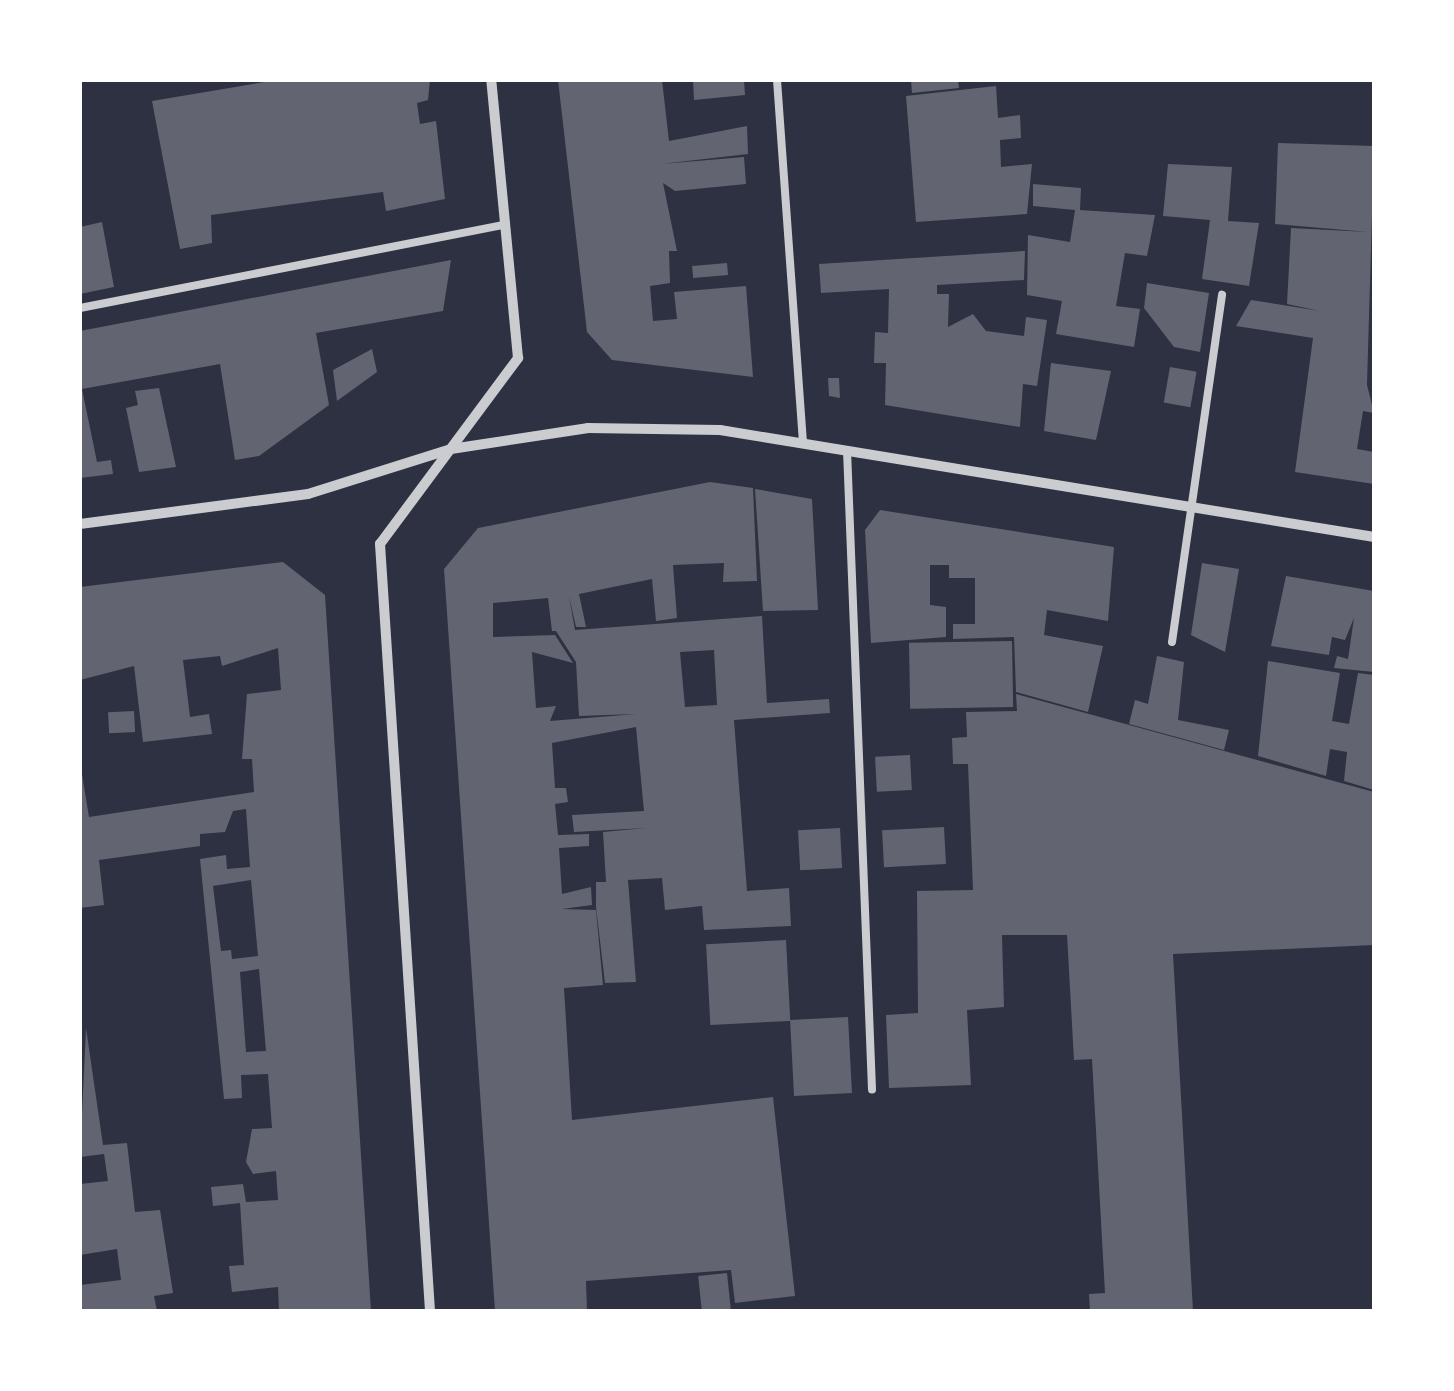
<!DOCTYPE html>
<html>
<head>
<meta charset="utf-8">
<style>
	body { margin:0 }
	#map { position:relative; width:1454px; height:1391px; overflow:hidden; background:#2d3142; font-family:Poppins,sans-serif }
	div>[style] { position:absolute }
	.building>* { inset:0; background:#626471; transform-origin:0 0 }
	.service>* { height:8px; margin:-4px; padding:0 4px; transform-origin:4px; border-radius:4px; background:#caccd0 }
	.minor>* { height:10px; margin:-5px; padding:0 5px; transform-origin:5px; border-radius:5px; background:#caccd0 }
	span { translate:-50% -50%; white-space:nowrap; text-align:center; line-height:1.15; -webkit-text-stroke:10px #fff; paint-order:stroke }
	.frame { position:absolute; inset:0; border:82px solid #fff; pointer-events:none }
</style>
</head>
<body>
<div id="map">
	<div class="building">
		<div style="clip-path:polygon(276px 80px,430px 80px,428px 100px,417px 103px,420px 124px,436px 121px,445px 199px,386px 211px,383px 192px,211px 215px,212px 243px,180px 249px,152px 101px)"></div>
		<div style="clip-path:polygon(558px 80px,662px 80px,669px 141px,747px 126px,748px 154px,661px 164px,744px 157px,746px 184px,675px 191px,663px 183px,677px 251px,669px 251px,670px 283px,650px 286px,653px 321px,677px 319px,674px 292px,746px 286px,753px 377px,612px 360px,587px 332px)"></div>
		<div style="clip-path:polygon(693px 80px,744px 80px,745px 95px,694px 100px)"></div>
		<div style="clip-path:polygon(911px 80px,958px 80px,959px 88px,912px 93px)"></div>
		<div style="clip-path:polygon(996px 86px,998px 118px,1020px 115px,1021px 138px,1000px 140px,1001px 167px,1032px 164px,1027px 214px,916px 222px,906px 96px)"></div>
		<div style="clip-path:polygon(1278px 143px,1374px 146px,1367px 385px,1374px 413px,1363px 411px,1357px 449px,1374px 452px,1374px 484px,1295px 472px,1313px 338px,1236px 326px,1251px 300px,1320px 311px,1287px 304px,1291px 228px,1368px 232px,1275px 224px)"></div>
		<div style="clip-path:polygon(1168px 164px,1232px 167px,1228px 221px,1259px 223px,1249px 286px,1202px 279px,1210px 220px,1163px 216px)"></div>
		<div style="clip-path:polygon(1033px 184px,1081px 188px,1080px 210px,1155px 215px,1147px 256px,1125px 253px,1116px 306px,1140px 309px,1134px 347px,1056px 334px,1062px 301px,1027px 295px,1028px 235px,1070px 242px,1075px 210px,1033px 206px)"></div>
		<div style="clip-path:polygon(102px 222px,114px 287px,80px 294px,80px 227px)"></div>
		<div style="clip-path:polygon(1025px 251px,1024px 280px,937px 285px,937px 294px,949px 294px,948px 327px,973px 314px,986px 331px,1024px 336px,1026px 317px,1047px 320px,1037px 386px,1023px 384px,1020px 427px,885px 405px,886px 363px,874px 363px,875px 332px,888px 333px,889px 289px,821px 293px,819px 264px)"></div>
		<div style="clip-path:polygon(451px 260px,443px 311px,316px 333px,329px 405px,259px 456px,235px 460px,220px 364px,82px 389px,97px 462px,111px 460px,113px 474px,80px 478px,80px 331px)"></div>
		<div style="left:727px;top:263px;width:12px;height:35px;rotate:85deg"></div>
		<div style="clip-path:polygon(1147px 283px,1209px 293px,1200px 352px,1174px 347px,1144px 308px)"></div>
		<div style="clip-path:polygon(372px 349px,377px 372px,337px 401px,333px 370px)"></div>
		<div style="clip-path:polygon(1051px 363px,1111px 371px,1096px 440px,1044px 431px)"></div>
		<div style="left:1170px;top:367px;width:27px;height:36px;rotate:10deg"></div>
		<div style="clip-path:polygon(828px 378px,839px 378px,840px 398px,829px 396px)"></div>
		<div style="clip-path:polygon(159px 388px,176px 467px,139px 472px,126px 408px,138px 405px,135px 391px)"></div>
		<div style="clip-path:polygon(evenodd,710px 482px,753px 488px,757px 581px,723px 582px,724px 563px,673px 565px,677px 618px,656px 621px,652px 579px,579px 594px,586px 627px,576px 627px,569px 596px,575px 630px,762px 616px,767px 703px,829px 699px,830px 713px,734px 720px,747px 891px,789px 888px,791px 926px,704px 930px,702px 906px,665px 910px,662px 878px,628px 880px,636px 982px,605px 983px,596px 907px,596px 882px,606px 882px,603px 832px,646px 828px,574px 832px,572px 815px,644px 811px,636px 727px,552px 743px,555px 788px,566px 788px,568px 802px,555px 804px,558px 835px,589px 834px,589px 846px,559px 848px,562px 894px,591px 887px,592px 905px,562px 909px,596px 910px,603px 985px,564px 988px,572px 1120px,773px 1097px,795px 1296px,735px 1303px,731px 1270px,586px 1281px,587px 1311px,495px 1311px,444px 569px,478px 528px,710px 482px,548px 598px,552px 631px,556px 631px,576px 662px,579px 716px,636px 714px,550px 721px,556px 706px,536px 708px,532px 652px,573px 663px,555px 635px,493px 637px,493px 603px,548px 598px,710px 482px,714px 650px,717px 705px,685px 707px,680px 652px,714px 650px)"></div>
		<div style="clip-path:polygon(755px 489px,812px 499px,818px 610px,763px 611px)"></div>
		<div style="clip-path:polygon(880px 510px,1114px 547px,1108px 621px,1047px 610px,1044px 635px,1103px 646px,1088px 712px,1016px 692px,1014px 637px,953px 639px,953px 624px,975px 624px,975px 578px,949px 578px,949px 565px,930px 565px,930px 605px,946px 607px,946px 637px,871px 643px,865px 530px)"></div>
		<div style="clip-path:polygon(evenodd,283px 562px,325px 595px,371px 1311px,279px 1311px,278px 1287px,232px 1292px,229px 1266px,244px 1265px,240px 1203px,213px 1206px,211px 1187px,243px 1184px,246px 1202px,278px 1200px,276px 1171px,253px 1174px,246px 1162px,252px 1129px,272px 1128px,268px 1074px,241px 1075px,242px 1098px,224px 1099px,200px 859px,226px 855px,227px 869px,250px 867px,246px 809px,233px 811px,225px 832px,200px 834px,200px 846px,99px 860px,104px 905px,80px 908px,80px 762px,89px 817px,254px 792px,252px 759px,242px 759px,247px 694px,281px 690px,278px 648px,222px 666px,220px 656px,183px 660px,190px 717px,209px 714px,212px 734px,143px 742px,134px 666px,80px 680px,80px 587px,283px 562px,251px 880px,258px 956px,232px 959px,231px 950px,221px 951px,213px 886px,251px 880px,283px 562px,259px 969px,266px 1051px,246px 1052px,240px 972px,259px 969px)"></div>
		<div style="clip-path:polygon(1202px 563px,1239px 569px,1225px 652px,1191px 635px)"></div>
		<div style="clip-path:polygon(1286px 576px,1374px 591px,1374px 672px,1334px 668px,1337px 656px,1348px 659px,1354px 618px,1345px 640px,1332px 637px,1329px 655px,1271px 646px)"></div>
		<div style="left:1012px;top:641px;width:66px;height:103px;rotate:89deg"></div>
		<div style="clip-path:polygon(1157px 656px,1184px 662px,1178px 720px,1229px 730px,1224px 750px,1129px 724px,1135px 700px,1148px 704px)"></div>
		<div style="clip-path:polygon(1268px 661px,1340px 673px,1332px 721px,1349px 724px,1358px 673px,1374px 675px,1374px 790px,1344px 781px,1347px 752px,1330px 749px,1326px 776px,1258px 756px)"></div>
		<div style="clip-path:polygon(1016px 694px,1374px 792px,1374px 945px,1173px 954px,1193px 1311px,1090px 1311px,1089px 1294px,1105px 1293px,1092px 1059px,1074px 1060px,1067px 935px,1002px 935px,1004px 1007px,967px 1010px,971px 1085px,889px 1088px,886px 1015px,918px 1013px,917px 891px,973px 890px,968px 764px,953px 764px,952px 738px,967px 737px,966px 712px,1017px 711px)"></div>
		<div style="left:134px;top:711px;width:21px;height:26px;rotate:87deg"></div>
		<div style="left:910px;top:755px;width:35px;height:35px;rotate:87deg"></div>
		<div style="left:944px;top:827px;width:37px;height:62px;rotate:87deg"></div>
		<div style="left:840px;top:828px;width:40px;height:42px;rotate:87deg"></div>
		<div style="left:786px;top:940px;width:81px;height:80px;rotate:87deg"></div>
		<div style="left:848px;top:1017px;width:76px;height:58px;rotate:87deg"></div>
		<div style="clip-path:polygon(86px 1028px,103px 1145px,127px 1143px,135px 1212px,160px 1210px,173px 1293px,154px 1296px,157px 1311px,80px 1311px,80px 1285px,121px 1280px,117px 1249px,80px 1255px,80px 1184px,108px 1181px,104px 1154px,80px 1157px)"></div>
		<div style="left:727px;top:1273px;width:36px;height:29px;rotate:84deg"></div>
	</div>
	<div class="service">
		<div style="left:777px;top:80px;width:364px;rotate:85.9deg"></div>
		<div style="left:80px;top:308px;width:433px;rotate:-11.1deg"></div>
		<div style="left:847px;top:450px;width:640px;rotate:87.76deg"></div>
		<div style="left:1172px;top:642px;width:351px;rotate:-81.8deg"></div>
	</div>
	<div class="minor">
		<div style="left:80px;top:524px;width:230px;rotate:-7.5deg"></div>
		<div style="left:308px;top:494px;width:150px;rotate:-17.5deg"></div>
		<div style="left:451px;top:449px;width:139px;rotate:-8.7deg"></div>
		<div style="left:588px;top:428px;width:132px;rotate:0.9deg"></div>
		<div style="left:720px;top:430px;width:663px;rotate:9.29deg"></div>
		<div style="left:430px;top:1311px;width:769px;rotate:-93.73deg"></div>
		<div style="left:380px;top:544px;width:232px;rotate:-53.4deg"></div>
		<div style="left:518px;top:358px;width:279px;rotate:-95.5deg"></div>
	</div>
	<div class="frame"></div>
</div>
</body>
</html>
